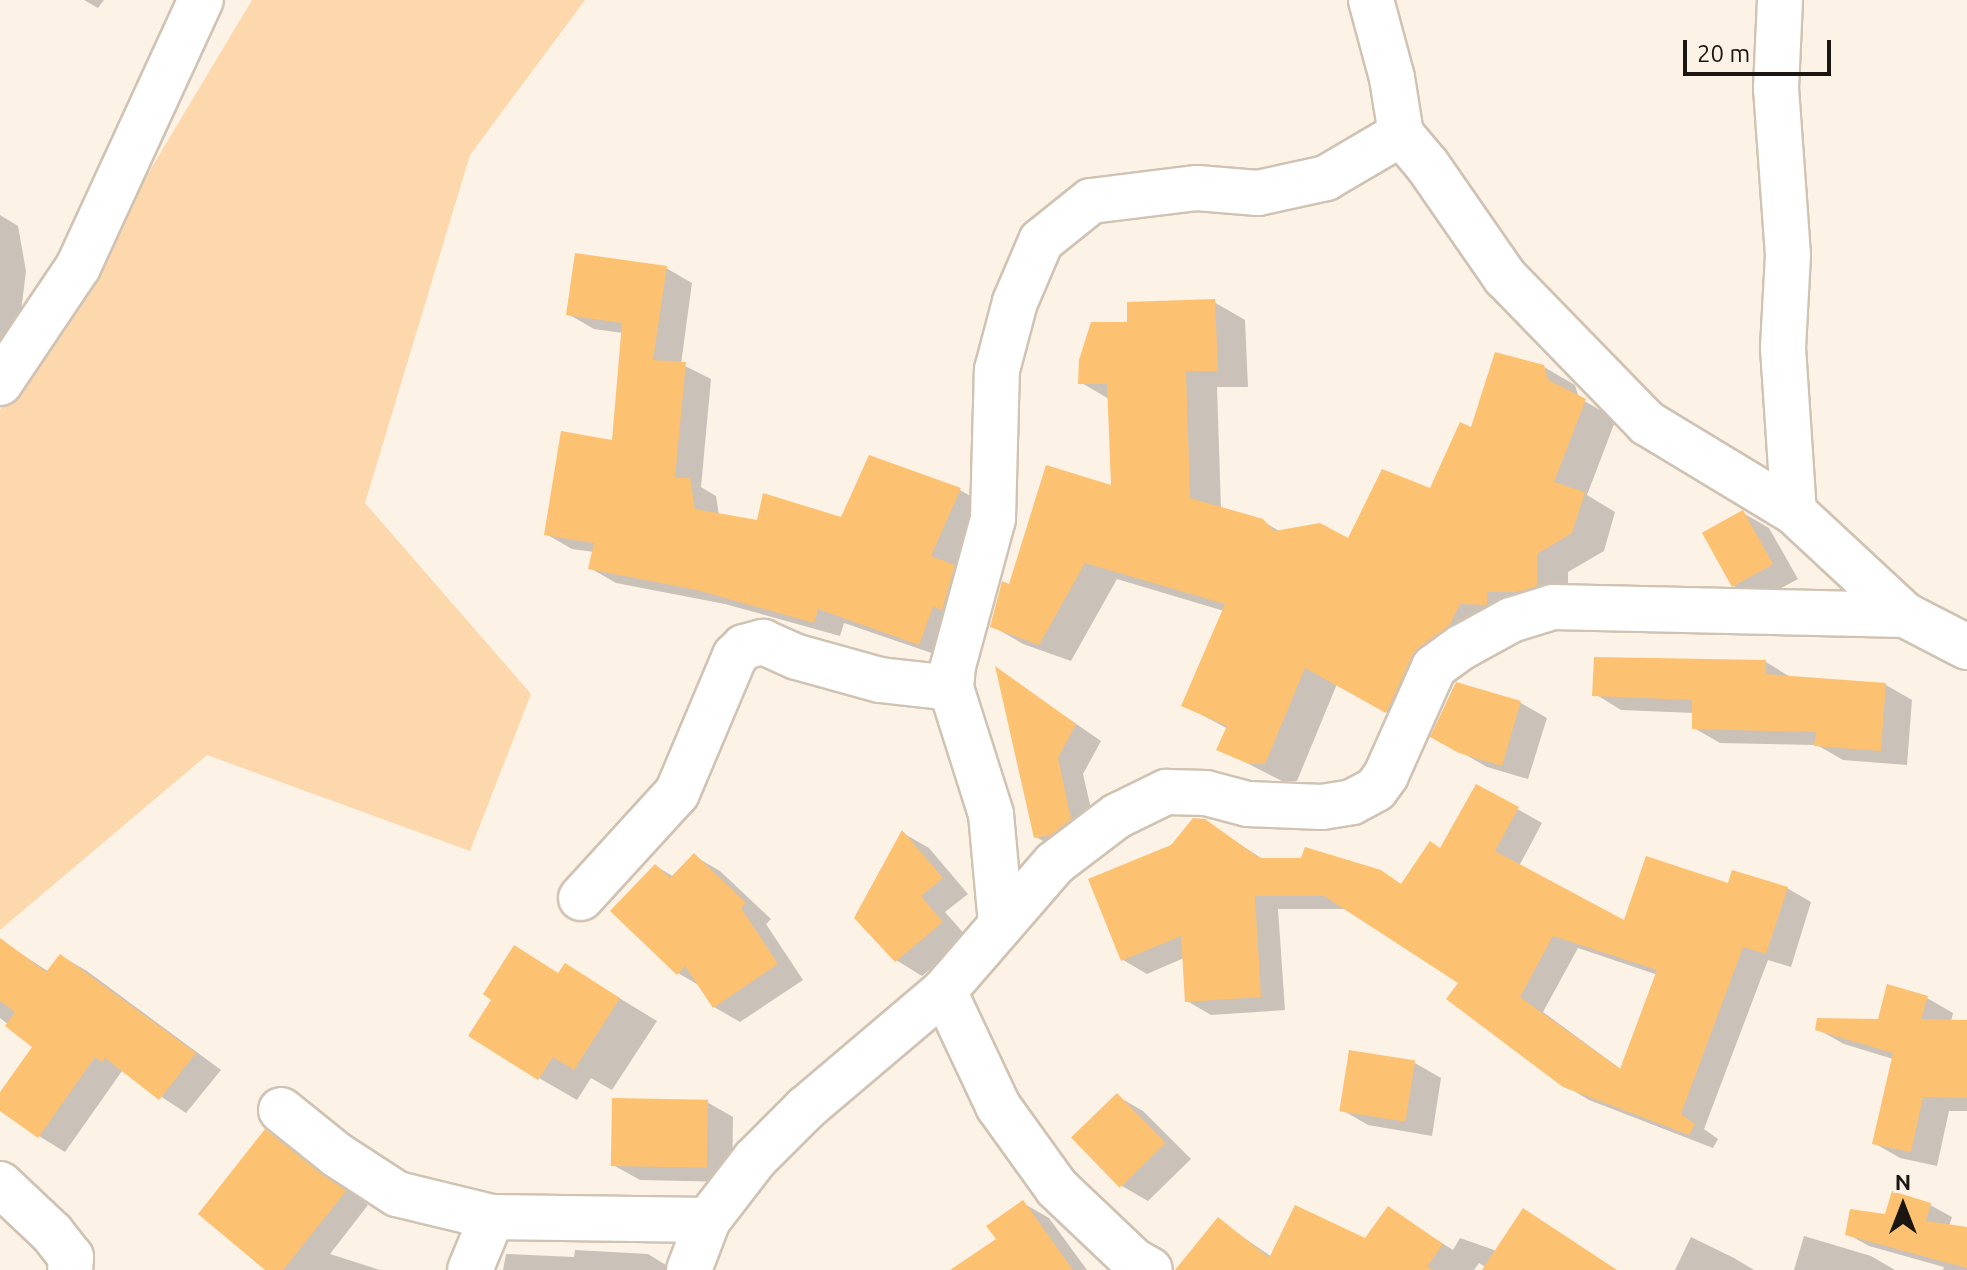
<!DOCTYPE html>
<html>
<head>
<meta charset="utf-8">
<style>
	body { margin:0 }
	#map { position:relative; width:1967px; height:1270px; overflow:hidden; background:#fdf2e6; font-family:Ubuntu,sans-serif }
	div>[style] { position:absolute }
	.green>* { inset:0; background:#fcd8ac }
	.shadow>* { inset:0; background:#0003 }
	.building>* { inset:0; background:#fdc172; transform-origin:0 0 }
	.roads { filter:drop-shadow(2px 0 #d0c3b3) drop-shadow(-2px 0 #d0c3b3) drop-shadow(0 2px #d0c3b3) drop-shadow(0 -2px #d0c3b3) }
	.minor>* { height:44px; margin:-22px; padding:0 22px; transform-origin:22px; border-radius:22px; background:#fff }
	span { translate:-50% -50%; white-space:nowrap; text-align:center; line-height:1.15; -webkit-text-stroke:8px #fdf2e6; paint-order:stroke }
	.north { position:absolute; left:1863px; top:1166px; width:80px; height:80px; -webkit-text-stroke:6px #fdf2e6; paint-order:stroke; rotate:0deg; font-size:22px; font-weight:700; line-height:32px; text-align:center; color:#1b1611 }
	.north::after { content:''; display:block; margin:auto; width:28px; height:36px; background:#1b1611; clip-path:polygon(50% 0,100% 100%,50% 72%,0 100%) }
	.scale { position:absolute; left:1683px; top:40px; width:148px; height:36px; box-sizing:border-box; border:4px solid #1b1611; border-top:0; padding-left:10px; font-size:24px; line-height:28px; white-space:nowrap; color:#1b1611; -webkit-text-stroke:6px #fdf2e6; paint-order:stroke }
</style>
</head>
<body>
<div id="map">
	<div class="green">
		<div style="clip-path:polygon(252px 0,585px 0,470px 155px,365px 503px,531px 694px,470px 851px,207px 755px,0 930px,0 410px,128px 207px)"></div>
	</div>
	<div class="shadow">
		<div style="clip-path:polygon(84px 0,104px 0,98px 8px)"></div>
		<div style="clip-path:polygon(0 215px,18px 226px,26px 271px,20px 320px,0 340px)"></div>
		<div style="clip-path:polygon(666px 268px,692px 283px,681px 364px,711px 379px,701px 487px,716px 496px,719px 515px,759px 522px,842px 519px,960px 490px,986px 505px,946px 658px,844px 623px,840px 636px,725px 604px,616px 583px,590px 568px,594px 552px,572px 549px,546px 534px,613px 442px,623px 333px,594px 329px,568px 314px)"></div>
		<div style="clip-path:polygon(1214px 302px,1245px 320px,1248px 387px,1217px 387px,1221px 509px,1262px 521px,1281px 532px,1349px 541px,1431px 491px,1472px 430px,1544px 367px,1575px 385px,1579px 398px,1616px 419px,1587px 495px,1615px 512px,1604px 551px,1568px 572px,1568px 603px,1443px 674px,1418px 729px,1337px 684px,1297px 781px,1282px 781px,1219px 749px,1228px 729px,1184px 705px,1224px 611px,1117px 579px,1071px 661px,1023px 644px,992px 626px,1011px 587px,1113px 488px,1109px 399px,1080px 382px,1129px 324px)"></div>
		<div style="clip-path:polygon(1743px 513px,1769px 528px,1798px 579px,1759px 600px,1732px 585px)"></div>
		<div style="clip-path:polygon(1766px 662px,1792px 678px,1886px 685px,1912px 700px,1907px 765px,1843px 760px,1817px 745px,1720px 743px,1694px 728px,1694px 713px,1621px 710px,1595px 694px)"></div>
		<div style="clip-path:polygon(998px 670px,1101px 741px,1083px 774px,1097px 835px,1062px 852px,1036px 837px)"></div>
		<div style="clip-path:polygon(1455px 686px,1521px 703px,1547px 718px,1528px 779px,1487px 767px,1433px 736px)"></div>
		<div style="clip-path:polygon(evenodd,1477px 786px,1542px 823px,1519px 866px,1625px 923px,1729px 886px,1787px 888px,1811px 902px,1791px 967px,1768px 960px,1704px 1129px,1718px 1139px,1713px 1148px,1589px 1100px,1564px 1085px,1461px 983px,1347px 909px,1278px 909px,1285px 1010px,1211px 1015px,1187px 1001px,1184px 958px,1147px 974px,1123px 960px,1173px 847px,1205px 821px,1264px 860px,1403px 885px,1441px 850px,1477px 786px,1578px 948px,1658px 975px,1622px 1070px,1543px 1012px,1578px 948px)"></div>
		<div style="clip-path:polygon(903px 833px,929px 848px,968px 894px,945px 912px,968px 938px,922px 976px,896px 960px)"></div>
		<div style="clip-path:polygon(694px 856px,720px 871px,771px 919px,766px 924px,803px 980px,740px 1022px,714px 1007px,700px 986px,678px 973px,656px 866px,674px 877px)"></div>
		<div style="clip-path:polygon(0 940px,49px 972px,61px 956px,87px 971px,221px 1070px,186px 1113px,122px 1071px,65px 1152px,39px 1136px,0 1109px,0 1096px,35px 1046px,0 1018px)"></div>
		<div style="clip-path:polygon(565px 965px,657px 1021px,612px 1090px,591px 1078px,577px 1100px,539px 1078px,560px 974px)"></div>
		<div style="clip-path:polygon(1927px 998px,1953px 1013px,1951px 1022px,1967px 1022px,1967px 1111px,1949px 1111px,1937px 1166px,1900px 1158px,1874px 1143px,1893px 1059px,1844px 1044px,1817px 1029px,1879px 1021px)"></div>
		<div style="clip-path:polygon(1415px 1063px,1441px 1078px,1432px 1136px,1368px 1125px,1342px 1110px)"></div>
		<div style="clip-path:polygon(1117px 1096px,1143px 1111px,1191px 1159px,1148px 1201px,1122px 1186px)"></div>
		<div style="clip-path:polygon(707px 1102px,733px 1117px,732px 1182px,640px 1180px,613px 1165px)"></div>
		<div style="clip-path:polygon(265px 1131px,368px 1205px,330px 1254px,380px 1270px,268px 1270px)"></div>
		<div style="clip-path:polygon(1023px 1203px,1049px 1218px,1087px 1270px,966px 1270px,999px 1239px)"></div>
		<div style="clip-path:polygon(1930px 1205px,1952px 1217px,1949px 1226px,1967px 1229px,1967px 1270px,1943px 1270px,1944px 1267px,1869px 1246px,1847px 1234px)"></div>
		<div style="clip-path:polygon(1388px 1209px,1453px 1250px,1460px 1238px,1497px 1251px,1601px 1270px,1490px 1270px,1479px 1263px,1474px 1270px,1220px 1270px,1218px 1220px,1272px 1257px,1366px 1241px)"></div>
		<div style="clip-path:polygon(1804px 1236px,1871px 1256px,1895px 1270px,1794px 1270px)"></div>
		<div style="clip-path:polygon(1691px 1237px,1734px 1258px,1754px 1270px,1675px 1270px)"></div>
		<div style="clip-path:polygon(575px 1250px,648px 1254px,674px 1270px,503px 1270px,506px 1254px,574px 1257px)"></div>
	</div>
	<div class="building">
		<div style="clip-path:polygon(575px 253px,667px 266px,653px 360px,686px 362px,675px 478px,690px 478px,695px 509px,757px 520px,763px 493px,841px 517px,869px 455px,961px 488px,931px 556px,955px 565px,942px 610px,933px 607px,919px 645px,818px 609px,814px 623px,697px 590px,588px 569px,594px 543px,544px 535px,561px 431px,612px 440px,622px 323px,566px 315px)"></div>
		<div style="clip-path:polygon(1215px 299px,1218px 371px,1186px 371px,1190px 498px,1263px 519px,1274px 531px,1320px 523px,1348px 538px,1382px 469px,1430px 488px,1460px 422px,1471px 427px,1495px 352px,1544px 365px,1548px 380px,1586px 399px,1554px 482px,1585px 492px,1572px 533px,1537px 554px,1537px 586px,1517px 592px,1487px 592px,1487px 605px,1460px 604px,1449px 626px,1412px 656px,1386px 713px,1305px 668px,1265px 764px,1249px 764px,1216px 750px,1227px 726px,1181px 706px,1225px 604px,1085px 563px,1039px 645px,990px 627px,1002px 581px,1009px 584px,1046px 465px,1111px 485px,1107px 384px,1078px 384px,1079px 360px,1091px 322px,1127px 322px,1127px 302px)"></div>
		<div style="left:1743px;top:510px;width:62px;height:47px;rotate:61deg"></div>
		<div style="clip-path:polygon(1594px 657px,1766px 660px,1766px 674px,1886px 683px,1881px 751px,1814px 746px,1816px 732px,1692px 729px,1692px 700px,1592px 696px)"></div>
		<div style="clip-path:polygon(995px 666px,1076px 724px,1058px 758px,1071px 819px,1051px 835px,1034px 838px)"></div>
		<div style="clip-path:polygon(1456px 682px,1521px 701px,1502px 766px,1459px 753px,1430px 737px)"></div>
		<div style="clip-path:polygon(evenodd,1476px 784px,1519px 807px,1495px 851px,1624px 920px,1646px 856px,1728px 883px,1732px 870px,1788px 887px,1766px 954px,1743px 947px,1681px 1114px,1695px 1124px,1689px 1135px,1563px 1087px,1446px 999px,1458px 983px,1324px 896px,1255px 896px,1261px 997px,1185px 1002px,1181px 936px,1121px 961px,1088px 879px,1171px 845px,1193px 818px,1205px 819px,1259px 858px,1301px 858px,1305px 847px,1381px 870px,1401px 884px,1430px 841px,1440px 848px,1476px 784px,1553px 936px,1657px 970px,1620px 1069px,1520px 997px,1553px 936px)"></div>
		<div style="clip-path:polygon(902px 830px,943px 878px,921px 896px,943px 922px,895px 962px,854px 918px)"></div>
		<div style="clip-path:polygon(694px 853px,746px 903px,741px 908px,778px 964px,713px 1008px,685px 966px,677px 975px,610px 911px,655px 864px,670px 878px)"></div>
		<div style="clip-path:polygon(0 938px,46px 972px,60px 954px,196px 1053px,159px 1100px,105px 1058px,102px 1062px,95px 1057px,38px 1138px,0 1111px,0 1092px,32px 1047px,5px 1026px,15px 1012px,0 1001px)"></div>
		<div style="clip-path:polygon(514px 945px,558px 973px,565px 963px,620px 998px,574px 1070px,553px 1057px,538px 1080px,468px 1036px,491px 1000px,483px 994px)"></div>
		<div style="clip-path:polygon(1887px 984px,1928px 996px,1921px 1019px,1967px 1020px,1967px 1098px,1923px 1097px,1911px 1152px,1872px 1144px,1893px 1053px,1815px 1030px,1817px 1018px,1878px 1019px)"></div>
		<div style="left:1349px;top:1050px;width:67px;height:62px;rotate:9deg"></div>
		<div style="left:1117px;top:1093px;width:70px;height:64px;rotate:46deg"></div>
		<div style="left:612px;top:1098px;width:96px;height:68px;rotate:1deg"></div>
		<div style="clip-path:polygon(265px 1129px,346px 1191px,283px 1270px,265px 1270px,198px 1214px)"></div>
		<div style="clip-path:polygon(1892px 1191px,1931px 1203px,1926px 1221px,1967px 1227px,1967px 1268px,1845px 1235px,1850px 1209px,1885px 1214px)"></div>
		<div style="clip-path:polygon(1023px 1200px,1073px 1270px,950px 1270px,996px 1239px,986px 1226px)"></div>
		<div style="clip-path:polygon(1295px 1205px,1365px 1238px,1388px 1206px,1443px 1244px,1427px 1267px,1433px 1270px,1175px 1270px,1218px 1217px,1269px 1258px)"></div>
		<div style="clip-path:polygon(1523px 1208px,1617px 1270px,1482px 1270px)"></div>
	</div>
	<div class="roads">
		<div class="minor">
			<div style="left:1371px;top:0;width:81px;rotate:74.9deg"></div>
			<div style="left:1392px;top:78px;width:57px;rotate:80.9deg"></div>
			<div style="left:1401px;top:134px;width:42px;rotate:49.8deg"></div>
			<div style="left:1428px;top:166px;width:135px;rotate:55.3deg"></div>
			<div style="left:1505px;top:277px;width:204px;rotate:45.8deg"></div>
			<div style="left:1647px;top:423px;width:172px;rotate:31.2deg"></div>
			<div style="left:1794px;top:512px;width:151px;rotate:42.9deg"></div>
			<div style="left:1905px;top:615px;width:70px;rotate:27.3deg"></div>
			<div style="left:1780px;top:0;width:88px;rotate:92.6deg"></div>
			<div style="left:1776px;top:88px;width:167px;rotate:85.9deg"></div>
			<div style="left:1788px;top:255px;width:93px;rotate:93.1deg"></div>
			<div style="left:1783px;top:348px;width:164px;rotate:86.2deg"></div>
			<div style="left:0;top:383px;width:140px;rotate:-56.1deg"></div>
			<div style="left:78px;top:267px;width:294px;rotate:-65.3deg"></div>
			<div style="left:581px;top:898px;width:142px;rotate:-47.6deg"></div>
			<div style="left:677px;top:793px;width:149px;rotate:-67.1deg"></div>
			<div style="left:735px;top:656px;width:13px;rotate:-45deg"></div>
			<div style="left:744px;top:647px;width:20px;rotate:-15deg"></div>
			<div style="left:763px;top:642px;width:37px;rotate:24deg"></div>
			<div style="left:797px;top:657px;width:86px;rotate:15.5deg"></div>
			<div style="left:880px;top:680px;width:71px;rotate:6.4deg"></div>
			<div style="left:1001px;top:924px;width:110px;rotate:-95.2deg"></div>
			<div style="left:991px;top:814px;width:132px;rotate:-107.6deg"></div>
			<div style="left:951px;top:688px;width:22px;rotate:-85deg"></div>
			<div style="left:953px;top:666px;width:152px;rotate:-74.8deg"></div>
			<div style="left:993px;top:519px;width:149px;rotate:-88.5deg"></div>
			<div style="left:997px;top:370px;width:70px;rotate:-75.2deg"></div>
			<div style="left:1015px;top:302px;width:66px;rotate:-66.9deg"></div>
			<div style="left:1041px;top:241px;width:64px;rotate:-38.7deg"></div>
			<div style="left:1091px;top:201px;width:107px;rotate:-7deg"></div>
			<div style="left:1197px;top:188px;width:61px;rotate:4.7deg"></div>
			<div style="left:1258px;top:193px;width:70px;rotate:-12.4deg"></div>
			<div style="left:1326px;top:178px;width:87px;rotate:-30.4deg"></div>
			<div style="left:944px;top:991px;width:127px;rotate:64.8deg"></div>
			<div style="left:998px;top:1106px;width:101px;rotate:54.3deg"></div>
			<div style="left:1057px;top:1188px;width:106px;rotate:43.5deg"></div>
			<div style="left:1134px;top:1261px;width:18px;rotate:29deg"></div>
			<div style="left:281px;top:1110px;width:72px;rotate:38.8deg"></div>
			<div style="left:337px;top:1155px;width:72px;rotate:33deg"></div>
			<div style="left:397px;top:1194px;width:98px;rotate:13.6deg"></div>
			<div style="left:492px;top:1217px;width:216px;rotate:0.8deg"></div>
			<div style="left:0;top:1184px;width:71px;rotate:43.3deg"></div>
			<div style="left:52px;top:1233px;width:31px;rotate:52deg"></div>
			<div style="left:71px;top:1257px;width:13px;rotate:94deg"></div>
			<div style="left:470px;top:1270px;width:57px;rotate:-67.5deg"></div>
			<div style="left:689px;top:1270px;width:53px;rotate:-69.2deg"></div>
			<div style="left:708px;top:1220px;width:77px;rotate:-52.4deg"></div>
			<div style="left:755px;top:1159px;width:72px;rotate:-45deg"></div>
			<div style="left:806px;top:1108px;width:181px;rotate:-40.3deg"></div>
			<div style="left:944px;top:991px;width:169px;rotate:-49.1deg"></div>
			<div style="left:1055px;top:863px;width:78px;rotate:-37.2deg"></div>
			<div style="left:1117px;top:816px;width:55px;rotate:-26.1deg"></div>
			<div style="left:1166px;top:792px;width:40px;rotate:1.4deg"></div>
			<div style="left:1206px;top:793px;width:43px;rotate:14.7deg"></div>
			<div style="left:1248px;top:804px;width:74px;rotate:2.3deg"></div>
			<div style="left:1322px;top:807px;width:30px;rotate:-9deg"></div>
			<div style="left:1352px;top:802px;width:27px;rotate:-28deg"></div>
			<div style="left:1376px;top:789px;width:17px;rotate:-54deg"></div>
			<div style="left:1386px;top:775px;width:118px;rotate:-66deg"></div>
			<div style="left:1434px;top:667px;width:34px;rotate:-36deg"></div>
			<div style="left:1462px;top:647px;width:56px;rotate:-28.9deg"></div>
			<div style="left:1511px;top:620px;width:44px;rotate:-17.2deg"></div>
			<div style="left:1553px;top:607px;width:352px;rotate:1.3deg"></div>
		</div>
	</div>
	<div class="north">N</div>
	<div class="scale">20 m</div>
</div>
</body>
</html>
